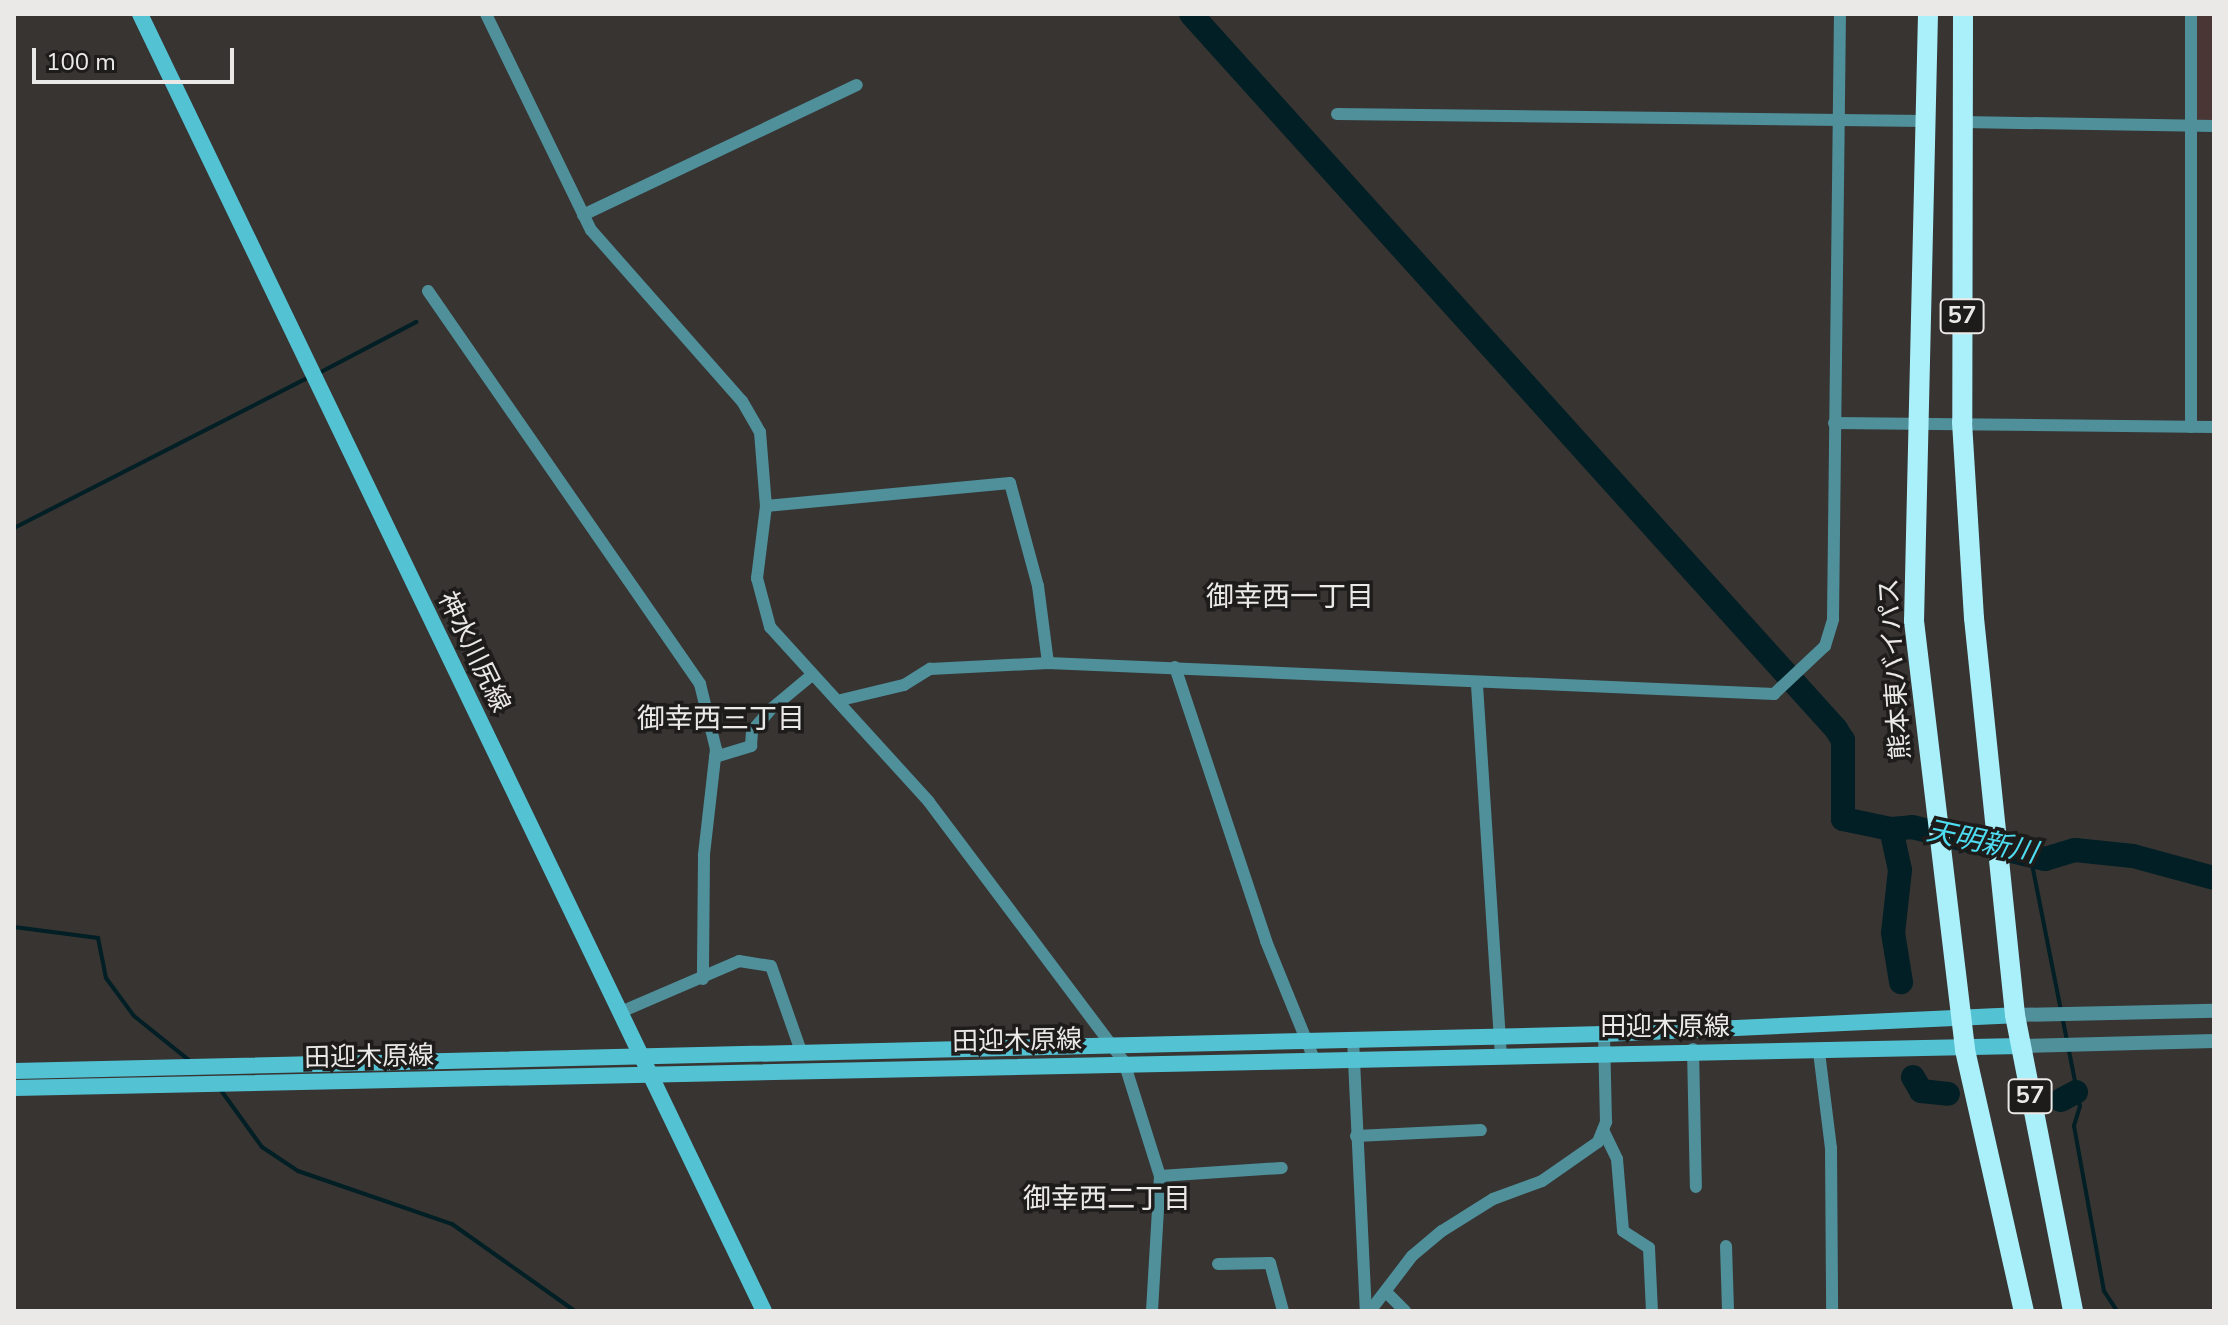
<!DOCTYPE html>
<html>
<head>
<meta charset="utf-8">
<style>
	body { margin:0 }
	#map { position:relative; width:2228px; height:1325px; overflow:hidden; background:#373432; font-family:"Nunito Sans","Noto Sans JP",sans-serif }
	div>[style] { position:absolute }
	.education>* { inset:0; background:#4b3636; transform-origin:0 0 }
	.stream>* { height:4px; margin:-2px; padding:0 2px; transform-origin:2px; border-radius:2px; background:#011f24 }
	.river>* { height:24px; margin:-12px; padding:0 12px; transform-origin:12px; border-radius:12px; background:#011f24 }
	.minor>* { height:12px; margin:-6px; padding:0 6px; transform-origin:6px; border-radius:6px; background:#4f909b }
	.tertiary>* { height:14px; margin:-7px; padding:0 7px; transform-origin:7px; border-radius:7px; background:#4f909b }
	.secondary>* { height:16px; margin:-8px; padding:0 8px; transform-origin:8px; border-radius:8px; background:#53c3d4 }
	.trunk>* { height:20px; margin:-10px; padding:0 10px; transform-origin:10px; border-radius:10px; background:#aaf0fb }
	span { translate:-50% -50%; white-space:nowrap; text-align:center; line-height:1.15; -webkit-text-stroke:7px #1e1c1b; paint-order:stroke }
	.shield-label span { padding:2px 6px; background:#1e1c1b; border:2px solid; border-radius:6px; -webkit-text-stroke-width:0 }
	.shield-label { font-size:24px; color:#ebe9e7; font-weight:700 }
	.street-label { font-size:26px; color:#ebe9e7 }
	.neighbourhood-label { font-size:28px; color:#ebe9e7 }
	.water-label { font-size:28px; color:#4ddcf0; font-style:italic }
	.frame { position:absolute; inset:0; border:16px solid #ebe9e7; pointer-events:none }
	.scale { position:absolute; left:32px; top:48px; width:202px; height:36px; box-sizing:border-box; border:4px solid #ebe9e7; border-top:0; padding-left:10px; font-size:24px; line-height:28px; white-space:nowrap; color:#ebe9e7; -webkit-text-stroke:6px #1e1c1b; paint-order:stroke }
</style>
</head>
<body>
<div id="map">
	<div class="education">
		<div style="left:2193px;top:14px;width:21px;height:112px"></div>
	</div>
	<div class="stream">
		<div style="left:319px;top:373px;width:110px;rotate:-27.7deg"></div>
		<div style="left:14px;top:528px;width:334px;rotate:-27.1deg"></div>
		<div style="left:2030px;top:854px;width:257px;rotate:78.8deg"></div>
		<div style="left:2080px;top:1106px;width:21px;rotate:107deg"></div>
		<div style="left:2074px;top:1126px;width:168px;rotate:79.7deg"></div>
		<div style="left:2104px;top:1291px;width:24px;rotate:57deg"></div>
		<div style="left:14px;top:927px;width:85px;rotate:7.5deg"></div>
		<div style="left:98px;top:938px;width:41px;rotate:78.7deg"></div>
		<div style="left:106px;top:978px;width:47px;rotate:53.6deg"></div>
		<div style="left:134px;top:1016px;width:72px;rotate:38.8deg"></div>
		<div style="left:220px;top:1089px;width:72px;rotate:54.1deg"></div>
		<div style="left:262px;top:1147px;width:43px;rotate:33.7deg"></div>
		<div style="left:298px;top:1171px;width:163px;rotate:19deg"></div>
		<div style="left:452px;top:1224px;width:151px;rotate:35.3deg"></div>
	</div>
	<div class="river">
		<div style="left:1191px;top:14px;width:963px;rotate:47.95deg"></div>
		<div style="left:1836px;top:729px;width:13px;rotate:58deg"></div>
		<div style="left:1843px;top:740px;width:79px;rotate:90deg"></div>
		<div style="left:1843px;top:819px;width:49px;rotate:11.8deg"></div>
		<div style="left:1891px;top:829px;width:42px;rotate:77.6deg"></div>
		<div style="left:1900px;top:870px;width:63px;rotate:96.3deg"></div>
		<div style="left:1893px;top:933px;width:50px;rotate:80.7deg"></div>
		<div style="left:1891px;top:829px;width:21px;rotate:-5deg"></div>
		<div style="left:1912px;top:827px;width:137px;rotate:13.5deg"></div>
		<div style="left:2045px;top:859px;width:31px;rotate:-17deg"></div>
		<div style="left:2075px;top:850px;width:58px;rotate:5.9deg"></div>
		<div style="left:2133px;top:856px;width:84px;rotate:15.2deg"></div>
		<div style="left:1913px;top:1077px;width:16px;rotate:60deg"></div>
		<div style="left:1921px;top:1091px;width:27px;rotate:6deg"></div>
		<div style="left:2061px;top:1100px;width:17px;rotate:-28deg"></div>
	</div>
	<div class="minor">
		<div style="left:486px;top:14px;width:240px;rotate:64.1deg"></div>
		<div style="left:591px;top:230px;width:228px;rotate:48.6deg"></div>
		<div style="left:742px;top:401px;width:36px;rotate:60deg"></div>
		<div style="left:760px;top:432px;width:74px;rotate:85.4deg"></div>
		<div style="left:766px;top:506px;width:73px;rotate:97.1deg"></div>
		<div style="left:757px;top:578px;width:51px;rotate:75.1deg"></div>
		<div style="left:770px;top:627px;width:236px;rotate:47.7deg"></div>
		<div style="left:929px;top:802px;width:325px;rotate:53.1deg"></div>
		<div style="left:1124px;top:1062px;width:120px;rotate:72.5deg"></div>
		<div style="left:1160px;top:1176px;width:135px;rotate:93.4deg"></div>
		<div style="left:1337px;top:114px;width:588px;rotate:0.68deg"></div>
		<div style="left:1962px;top:122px;width:252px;rotate:0.9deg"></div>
		<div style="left:583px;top:215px;width:303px;rotate:-25.4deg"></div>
		<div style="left:428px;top:291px;width:478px;rotate:55.3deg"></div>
		<div style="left:700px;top:684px;width:67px;rotate:76.2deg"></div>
		<div style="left:716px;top:749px;width:107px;rotate:96.5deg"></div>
		<div style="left:704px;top:855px;width:124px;rotate:90.5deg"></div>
		<div style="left:1834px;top:423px;width:380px;rotate:0.6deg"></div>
		<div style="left:2191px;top:427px;width:413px;rotate:-90deg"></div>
		<div style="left:766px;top:506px;width:245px;rotate:-5.4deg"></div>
		<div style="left:1010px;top:483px;width:107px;rotate:74.8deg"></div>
		<div style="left:1038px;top:586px;width:78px;rotate:82.6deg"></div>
		<div style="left:1175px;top:667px;width:289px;rotate:71.6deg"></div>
		<div style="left:1266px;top:941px;width:125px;rotate:67.9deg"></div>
		<div style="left:1477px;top:685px;width:369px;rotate:86.3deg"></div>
		<div style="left:841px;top:700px;width:65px;rotate:-13.4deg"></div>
		<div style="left:904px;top:685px;width:31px;rotate:-32deg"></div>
		<div style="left:930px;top:669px;width:118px;rotate:-2.9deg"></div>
		<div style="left:1048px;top:663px;width:727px;rotate:2.45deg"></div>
		<div style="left:1774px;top:694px;width:70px;rotate:-43.3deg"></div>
		<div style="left:1825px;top:646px;width:28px;rotate:-73deg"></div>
		<div style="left:1833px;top:619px;width:605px;rotate:-89.34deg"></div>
		<div style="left:715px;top:757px;width:38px;rotate:-17deg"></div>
		<div style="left:751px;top:746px;width:15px;rotate:-86deg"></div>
		<div style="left:752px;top:731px;width:29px;rotate:-49deg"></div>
		<div style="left:771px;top:709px;width:53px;rotate:-39.7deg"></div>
		<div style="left:623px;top:1011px;width:126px;rotate:-23.3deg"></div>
		<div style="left:739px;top:961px;width:32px;rotate:9deg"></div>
		<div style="left:771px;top:966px;width:90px;rotate:70.6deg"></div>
		<div style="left:1353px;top:1039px;width:272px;rotate:87.3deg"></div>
		<div style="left:1693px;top:1049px;width:138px;rotate:88.8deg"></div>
		<div style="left:1819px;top:1052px;width:97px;rotate:82.9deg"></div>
		<div style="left:1831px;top:1148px;width:163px;rotate:89.6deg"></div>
		<div style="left:1603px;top:1130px;width:32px;rotate:64deg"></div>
		<div style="left:1617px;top:1159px;width:72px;rotate:85.2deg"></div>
		<div style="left:1623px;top:1231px;width:31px;rotate:33deg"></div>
		<div style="left:1649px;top:1248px;width:63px;rotate:87.3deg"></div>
		<div style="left:1356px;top:1136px;width:125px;rotate:-2.7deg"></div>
		<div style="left:1160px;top:1176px;width:122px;rotate:-3.8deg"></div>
		<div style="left:1726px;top:1246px;width:65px;rotate:88.2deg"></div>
		<div style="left:1218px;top:1264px;width:52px;rotate:-1.1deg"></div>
		<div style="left:1270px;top:1263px;width:50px;rotate:74.8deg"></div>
		<div style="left:1386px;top:1292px;width:27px;rotate:45deg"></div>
		<div style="left:1370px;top:1311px;width:69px;rotate:-52.6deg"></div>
		<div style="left:1412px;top:1256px;width:39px;rotate:-40deg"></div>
		<div style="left:1442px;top:1231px;width:60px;rotate:-32.1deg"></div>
		<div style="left:1493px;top:1199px;width:52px;rotate:-20.2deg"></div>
		<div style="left:1542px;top:1181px;width:68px;rotate:-34.9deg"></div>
		<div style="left:1598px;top:1142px;width:22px;rotate:-68deg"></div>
		<div style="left:1606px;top:1122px;width:88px;rotate:-91.3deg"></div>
	</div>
	<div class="tertiary">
		<div style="left:2015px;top:1015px;width:199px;rotate:-1.2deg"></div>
		<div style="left:2021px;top:1046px;width:193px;rotate:-1.5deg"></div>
	</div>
	<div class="secondary">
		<div style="left:140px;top:14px;width:1439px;rotate:64.31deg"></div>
		<div style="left:14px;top:1071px;width:1590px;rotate:-1.33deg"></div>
		<div style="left:1604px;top:1034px;width:411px;rotate:-2.6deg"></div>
		<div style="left:14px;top:1088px;width:2007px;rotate:-1.2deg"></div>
	</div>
	<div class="trunk">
		<div style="left:1928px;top:14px;width:607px;rotate:91.32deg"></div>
		<div style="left:1914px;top:621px;width:432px;rotate:83.2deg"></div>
		<div style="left:1965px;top:1050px;width:268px;rotate:77.3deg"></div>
		<div style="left:1963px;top:14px;width:408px;rotate:90.1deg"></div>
		<div style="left:1962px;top:422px;width:196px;rotate:86.5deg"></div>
		<div style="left:1974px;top:618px;width:399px;rotate:84.1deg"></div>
		<div style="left:2015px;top:1015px;width:302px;rotate:78.9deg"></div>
	</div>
	<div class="shield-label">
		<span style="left:1962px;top:316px">57</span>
		<span style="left:2030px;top:1096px">57</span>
	</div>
	<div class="street-label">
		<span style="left:474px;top:652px;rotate:64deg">神水川尻線</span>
		<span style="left:1895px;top:669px;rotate:-94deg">熊本東バイパス</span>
		<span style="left:1665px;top:1027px">田迎木原線</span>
		<span style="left:1017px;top:1041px;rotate:-1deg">田迎木原線</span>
		<span style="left:369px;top:1057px;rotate:-1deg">田迎木原線</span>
	</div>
	<div class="neighbourhood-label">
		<span style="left:1290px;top:597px">御幸西一丁目</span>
		<span style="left:721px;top:719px">御幸西三丁目</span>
		<span style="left:1107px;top:1199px">御幸西二丁目</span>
	</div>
	<div class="water-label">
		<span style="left:1982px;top:842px;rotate:12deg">天明新川</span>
	</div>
	<div class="frame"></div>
	<div class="scale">100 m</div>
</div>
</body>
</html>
